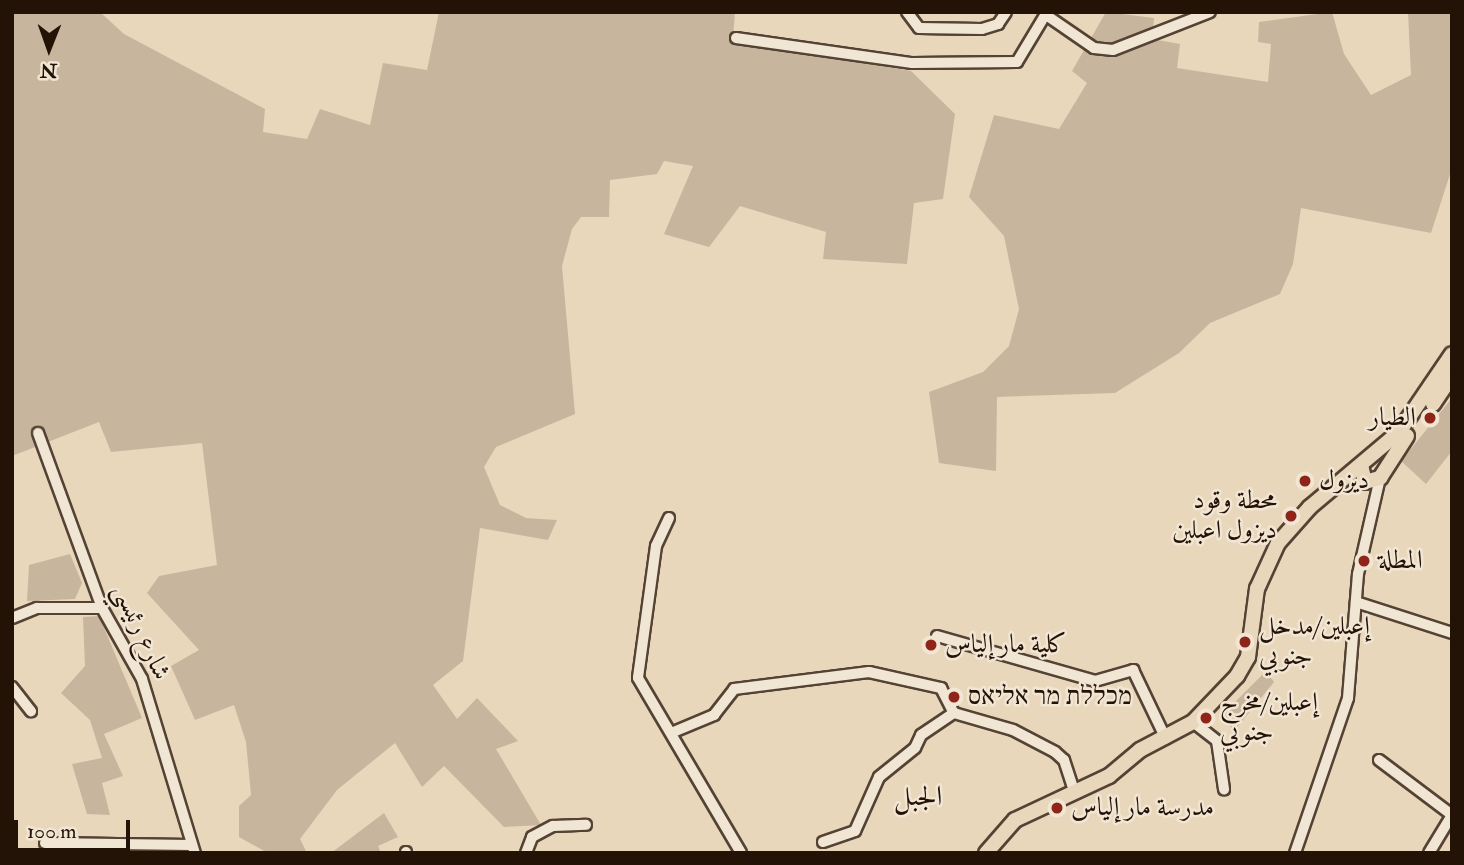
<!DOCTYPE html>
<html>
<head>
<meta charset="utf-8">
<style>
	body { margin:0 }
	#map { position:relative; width:1464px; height:865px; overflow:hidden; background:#e9d7bc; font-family:"IM FELL Double Pica",Amiri,"Frank Ruhl Libre",serif }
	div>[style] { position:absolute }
	.green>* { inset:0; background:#c7b69d }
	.roads { filter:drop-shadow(2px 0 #544334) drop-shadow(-2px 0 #544334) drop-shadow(0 2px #544334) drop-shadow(0 -2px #544334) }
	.minor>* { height:10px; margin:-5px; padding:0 5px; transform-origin:5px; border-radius:5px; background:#f1e5d3 }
	.major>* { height:14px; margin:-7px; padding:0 7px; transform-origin:7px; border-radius:7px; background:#e9d7bc }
	.dots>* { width:19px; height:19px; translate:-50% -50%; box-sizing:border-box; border:4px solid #f1e5d3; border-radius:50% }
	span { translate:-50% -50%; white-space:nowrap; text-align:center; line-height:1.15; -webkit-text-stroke:5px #f1e5d3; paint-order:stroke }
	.poi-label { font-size:26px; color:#231206 }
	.right { translate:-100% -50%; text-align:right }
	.left { translate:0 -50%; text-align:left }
	.street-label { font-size:26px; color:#231206 }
	.neighbourhood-label { font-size:28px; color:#231206 }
	.frame { position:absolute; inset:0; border:14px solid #231206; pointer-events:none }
	.north { position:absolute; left:14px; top:14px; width:70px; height:70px; -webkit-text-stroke:5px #f1e5d3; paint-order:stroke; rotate:181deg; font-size:19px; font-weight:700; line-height:28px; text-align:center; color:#231206 }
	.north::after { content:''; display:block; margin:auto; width:24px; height:32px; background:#231206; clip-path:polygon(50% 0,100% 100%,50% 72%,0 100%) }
	.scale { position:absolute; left:14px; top:820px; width:116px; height:32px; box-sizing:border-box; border:4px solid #231206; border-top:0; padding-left:9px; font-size:21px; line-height:24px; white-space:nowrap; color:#231206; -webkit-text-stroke:5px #f1e5d3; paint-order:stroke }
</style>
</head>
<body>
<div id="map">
	<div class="green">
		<div style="clip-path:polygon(12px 12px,100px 12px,124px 34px,265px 109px,263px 132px,307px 139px,320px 109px,370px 125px,383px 63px,427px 70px,439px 12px,735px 12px,733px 39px,911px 71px,955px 114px,943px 199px,914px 203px,907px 264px,823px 259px,826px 232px,740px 206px,709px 247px,664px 234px,693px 166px,664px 161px,657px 174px,610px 180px,609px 217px,581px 217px,572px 229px,562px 266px,575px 414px,496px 447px,484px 467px,500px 505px,526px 518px,557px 520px,548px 540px,480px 528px,463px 661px,433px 685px,457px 719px,477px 698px,518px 741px,496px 749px,541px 825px,504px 827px,444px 766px,422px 787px,395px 743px,337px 790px,300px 839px,307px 853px,268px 853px,239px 837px,239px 806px,251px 795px,246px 742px,234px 705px,195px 720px,171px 666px,199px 650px,147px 593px,159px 576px,217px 565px,202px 443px,111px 452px,99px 422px,12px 456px)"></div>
		<div style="clip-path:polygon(1106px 12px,1154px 18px,1152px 39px,1180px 44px,1177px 68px,1268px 82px,1271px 44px,1258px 42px,1259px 22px,1332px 12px,1344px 54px,1371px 95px,1411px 75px,1408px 12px,1452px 12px,1452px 168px,1431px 233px,1301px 208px,1293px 264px,1280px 294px,1210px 323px,1179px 353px,1115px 393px,997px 397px,996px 471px,939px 463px,929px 392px,983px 372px,1009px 346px,1019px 309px,1004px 236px,969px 197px,994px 115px,1059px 129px,1087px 83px,1072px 71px)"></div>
		<div style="clip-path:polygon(1452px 398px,1452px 451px,1426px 484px,1401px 461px)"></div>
		<div style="clip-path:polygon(70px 554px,82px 583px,75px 599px,27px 601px,29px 565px)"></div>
		<div style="clip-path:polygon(99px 616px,142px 718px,104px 734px,123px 776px,102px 783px,110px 815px,87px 814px,72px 764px,102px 758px,90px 720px,61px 693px,85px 666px,83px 617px)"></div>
		<div style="clip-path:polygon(1266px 671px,1274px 682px,1234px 731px,1222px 715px)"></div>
		<div style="clip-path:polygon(384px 813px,398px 837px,378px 846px,381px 853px,331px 853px)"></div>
	</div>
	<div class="roads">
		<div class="minor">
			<div style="left:907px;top:12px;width:20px;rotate:53deg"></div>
			<div style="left:919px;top:28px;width:63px;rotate:0.9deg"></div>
			<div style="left:982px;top:29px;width:17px;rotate:-17deg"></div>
			<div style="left:998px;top:24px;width:14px;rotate:-56deg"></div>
			<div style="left:1046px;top:15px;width:58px;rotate:34.5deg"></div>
			<div style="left:1094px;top:48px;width:19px;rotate:6deg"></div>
			<div style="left:1113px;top:50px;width:104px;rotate:-21.4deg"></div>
			<div style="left:736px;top:38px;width:178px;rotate:8.1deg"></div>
			<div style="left:912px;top:63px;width:105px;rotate:-0.5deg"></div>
			<div style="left:1017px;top:62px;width:58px;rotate:-59deg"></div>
			<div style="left:38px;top:433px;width:186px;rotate:69.9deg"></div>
			<div style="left:102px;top:608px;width:81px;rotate:60.6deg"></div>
			<div style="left:142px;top:679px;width:182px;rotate:73.1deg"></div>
			<div style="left:669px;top:518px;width:31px;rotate:115deg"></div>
			<div style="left:656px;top:546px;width:133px;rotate:97.8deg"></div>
			<div style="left:638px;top:678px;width:203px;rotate:59.5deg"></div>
			<div style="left:1356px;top:602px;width:101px;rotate:17.9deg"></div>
			<div style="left:12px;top:618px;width:27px;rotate:-22deg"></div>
			<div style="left:37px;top:608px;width:65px"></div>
			<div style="left:937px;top:636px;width:164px;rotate:15.9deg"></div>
			<div style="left:1095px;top:681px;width:40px;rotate:-16deg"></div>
			<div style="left:1133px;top:670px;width:76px;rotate:64.4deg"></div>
			<div style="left:12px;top:687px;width:31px;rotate:52deg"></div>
			<div style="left:1193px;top:722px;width:31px;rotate:38deg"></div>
			<div style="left:1217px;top:741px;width:49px;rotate:81.7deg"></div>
			<div style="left:671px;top:733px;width:47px;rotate:-22.7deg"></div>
			<div style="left:714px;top:715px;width:33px;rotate:-52deg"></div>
			<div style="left:734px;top:689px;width:136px;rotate:-7.2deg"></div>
			<div style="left:869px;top:672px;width:74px;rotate:12.5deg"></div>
			<div style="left:941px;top:688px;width:28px;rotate:63deg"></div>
			<div style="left:1379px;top:760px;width:91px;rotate:37deg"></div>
			<div style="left:1452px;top:815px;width:44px;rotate:121.2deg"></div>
			<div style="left:823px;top:842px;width:34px;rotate:-19deg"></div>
			<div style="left:855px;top:831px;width:59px;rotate:-66deg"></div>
			<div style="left:879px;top:777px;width:46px;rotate:-38.9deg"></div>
			<div style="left:915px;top:748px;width:14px;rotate:-65deg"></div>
			<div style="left:921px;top:735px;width:40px;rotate:-34deg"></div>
			<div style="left:954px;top:713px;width:61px;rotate:16.1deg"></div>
			<div style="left:1013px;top:730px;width:47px;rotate:27.6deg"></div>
			<div style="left:1055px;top:752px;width:12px;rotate:42deg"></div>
			<div style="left:1064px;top:760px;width:35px;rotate:72deg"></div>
			<div style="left:45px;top:843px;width:146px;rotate:0.8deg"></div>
			<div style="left:406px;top:852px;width:1px;rotate:90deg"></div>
			<div style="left:526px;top:853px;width:17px;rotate:-69deg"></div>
			<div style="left:532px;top:837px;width:24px;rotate:-28deg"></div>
			<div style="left:553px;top:826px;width:33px;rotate:-2deg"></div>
			<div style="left:1295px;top:853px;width:164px;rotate:-71.1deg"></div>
			<div style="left:1348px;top:698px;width:124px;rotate:-85.4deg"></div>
			<div style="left:1358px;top:574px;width:98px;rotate:-77.1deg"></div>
		</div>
		<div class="major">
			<div style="left:1433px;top:404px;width:34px;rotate:-56deg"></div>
			<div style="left:1361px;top:465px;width:17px;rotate:77deg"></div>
			<div style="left:1365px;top:482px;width:16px;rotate:-15deg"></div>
			<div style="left:1380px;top:478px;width:50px;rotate:-57.3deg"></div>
			<div style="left:986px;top:853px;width:44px;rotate:-48.7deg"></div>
			<div style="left:1015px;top:820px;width:104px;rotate:-25.1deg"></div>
			<div style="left:1109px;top:776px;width:40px;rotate:-40deg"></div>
			<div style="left:1140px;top:750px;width:60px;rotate:-27.8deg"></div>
			<div style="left:1193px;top:722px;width:64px;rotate:-46.3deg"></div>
			<div style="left:1237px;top:676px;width:22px;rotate:-60deg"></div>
			<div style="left:1248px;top:657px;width:69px;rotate:-82.5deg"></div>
			<div style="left:1257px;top:589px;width:51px;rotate:-65.5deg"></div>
			<div style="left:1278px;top:543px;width:48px;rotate:-48.4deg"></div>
			<div style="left:1310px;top:507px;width:116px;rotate:-40.1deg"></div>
			<div style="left:1399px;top:432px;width:94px;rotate:-55.8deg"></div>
		</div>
	</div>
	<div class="dots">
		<div style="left:1430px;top:418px;background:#8f2418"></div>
		<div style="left:1305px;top:481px;background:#8f2418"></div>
		<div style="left:1291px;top:516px;background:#8f2418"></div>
		<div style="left:1364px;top:561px;background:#8f2418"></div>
		<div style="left:1245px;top:642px;background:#8f2418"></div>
		<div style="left:931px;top:645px;background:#8f2418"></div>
		<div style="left:954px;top:697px;background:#8f2418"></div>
		<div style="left:1206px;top:718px;background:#8f2418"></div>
		<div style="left:1057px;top:808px;background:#8f2418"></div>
	</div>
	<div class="poi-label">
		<span class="right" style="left:1416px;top:418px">الطيار</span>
		<span class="left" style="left:1319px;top:481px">ديزول</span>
		<span class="right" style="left:1277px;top:516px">محطة وقود<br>ديزول اعبلين</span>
		<span class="left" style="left:1378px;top:561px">المطلة</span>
		<span class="left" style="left:1259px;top:642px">إعبلين/مدخل<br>جنوبي</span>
		<span class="left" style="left:945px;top:645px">كلية مار إلياس</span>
		<span class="left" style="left:968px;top:697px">מכללת מר אליאס</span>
		<span class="left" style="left:1220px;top:718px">إعبلين/مخرج<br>جنوبي</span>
		<span class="left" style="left:1071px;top:808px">مدرسة مار إلياس</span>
	</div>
	<div class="street-label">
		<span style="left:141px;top:632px;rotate:65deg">شارع رئيسي</span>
	</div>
	<div class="neighbourhood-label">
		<span style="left:918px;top:797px">الجبل</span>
	</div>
	<div class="frame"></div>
	<div class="north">N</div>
	<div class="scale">100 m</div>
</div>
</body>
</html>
